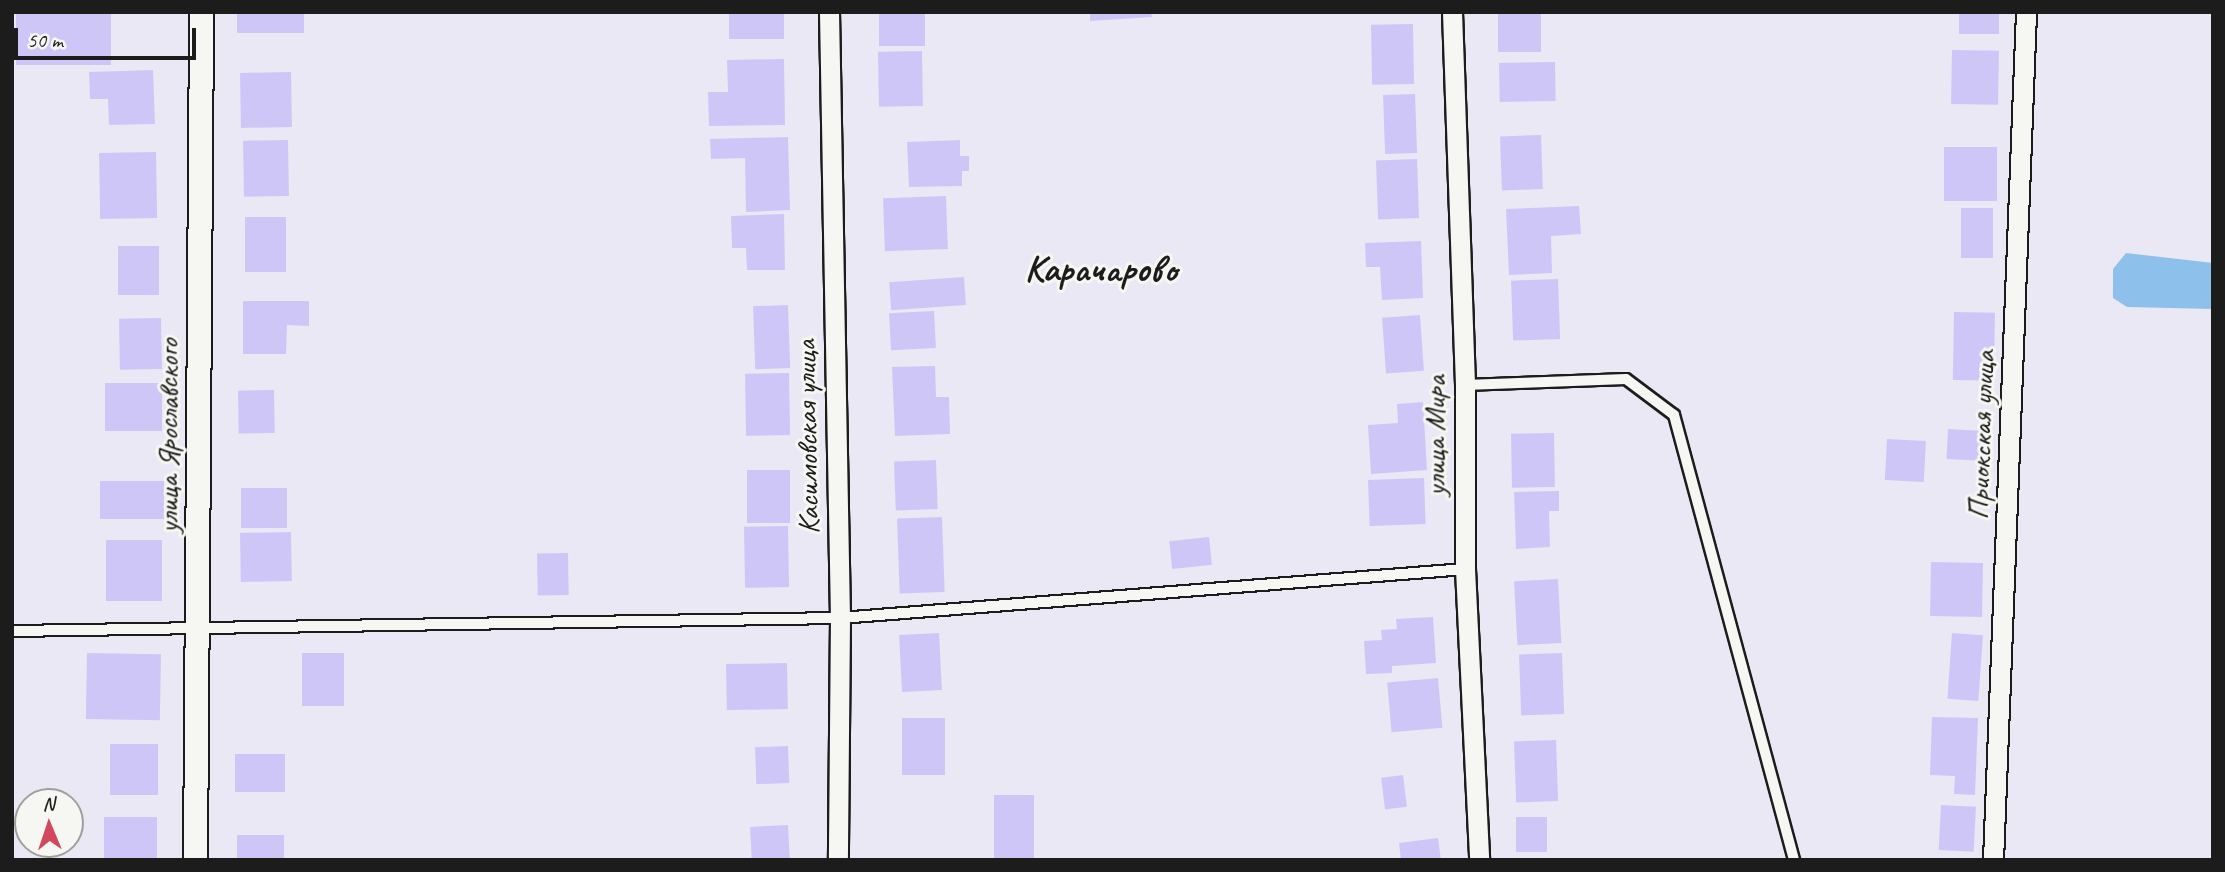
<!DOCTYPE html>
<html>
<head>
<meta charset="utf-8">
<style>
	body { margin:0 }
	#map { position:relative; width:2225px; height:872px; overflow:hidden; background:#eae8f4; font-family:Caveat,sans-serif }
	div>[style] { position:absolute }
	.water>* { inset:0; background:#8dc0ea }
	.building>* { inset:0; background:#cfc6f8; transform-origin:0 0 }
	.roads { filter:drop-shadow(2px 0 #1c1c1c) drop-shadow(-2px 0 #1c1c1c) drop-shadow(0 2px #1c1c1c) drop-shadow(0 -2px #1c1c1c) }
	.service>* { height:10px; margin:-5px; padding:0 5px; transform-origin:5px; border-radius:5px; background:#f6f6f2 }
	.minor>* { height:19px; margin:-9.5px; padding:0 9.5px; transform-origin:9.5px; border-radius:9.5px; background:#f6f6f2 }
	.tertiary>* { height:23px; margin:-11.5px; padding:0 11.5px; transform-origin:11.5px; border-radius:11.5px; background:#f6f6f2 }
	span { translate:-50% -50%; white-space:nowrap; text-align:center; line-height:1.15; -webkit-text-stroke:6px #f6f6f2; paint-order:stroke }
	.street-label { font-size:30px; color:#1c1c1c }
	.district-label { font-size:37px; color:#1c1c1c; font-weight:700 }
	.frame { position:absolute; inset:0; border:14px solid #1c1c1c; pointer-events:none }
	.north { position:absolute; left:14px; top:788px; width:70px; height:70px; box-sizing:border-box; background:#f6f6f2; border:2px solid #9f9f9c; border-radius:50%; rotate:358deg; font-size:19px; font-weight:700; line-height:28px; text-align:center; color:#1c1c1c }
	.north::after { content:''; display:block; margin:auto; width:24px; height:32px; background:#d1495b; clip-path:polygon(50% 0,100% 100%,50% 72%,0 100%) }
	.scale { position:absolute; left:14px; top:28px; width:182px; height:32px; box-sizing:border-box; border:4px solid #1c1c1c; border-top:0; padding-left:9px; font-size:21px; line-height:24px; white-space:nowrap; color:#1c1c1c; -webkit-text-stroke:5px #f6f6f2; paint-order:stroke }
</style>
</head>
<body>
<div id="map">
	<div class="water">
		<div style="clip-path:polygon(2126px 253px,2213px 263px,2213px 309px,2127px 307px,2113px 298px,2113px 269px)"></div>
	</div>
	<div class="building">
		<div style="left:16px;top:12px;width:95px;height:53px"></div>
		<div style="left:237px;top:12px;width:67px;height:21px"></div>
		<div style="left:729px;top:12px;width:55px;height:27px"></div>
		<div style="left:879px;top:12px;width:46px;height:34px"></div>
		<div style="clip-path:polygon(1090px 12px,1151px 12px,1152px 17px,1090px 21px)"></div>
		<div style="left:1498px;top:12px;width:43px;height:40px"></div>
		<div style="left:1959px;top:12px;width:40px;height:22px"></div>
		<div style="left:1413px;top:24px;width:60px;height:42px;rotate:89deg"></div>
		<div style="left:1952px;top:50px;width:47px;height:54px;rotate:1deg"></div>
		<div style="left:922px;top:51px;width:55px;height:44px;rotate:89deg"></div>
		<div style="clip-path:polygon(784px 59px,785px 125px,709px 126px,708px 92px,728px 92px,727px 60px)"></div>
		<div style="left:1555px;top:62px;width:39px;height:56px;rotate:89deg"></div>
		<div style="clip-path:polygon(153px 70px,155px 124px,109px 125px,108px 99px,90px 99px,89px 72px)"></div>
		<div style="left:291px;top:72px;width:55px;height:51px;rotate:89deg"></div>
		<div style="left:1415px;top:94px;width:59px;height:32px;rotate:88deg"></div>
		<div style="left:1541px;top:135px;width:54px;height:41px;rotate:88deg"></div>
		<div style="clip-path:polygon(788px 137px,790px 210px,746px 212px,745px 158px,711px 159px,710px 139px)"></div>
		<div style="left:288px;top:140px;width:56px;height:45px;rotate:89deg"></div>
		<div style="clip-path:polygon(960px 140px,960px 156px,969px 156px,969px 171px,962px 171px,962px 186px,909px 187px,907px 142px)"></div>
		<div style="left:1944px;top:147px;width:53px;height:54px"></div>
		<div style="left:156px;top:152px;width:66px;height:57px;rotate:89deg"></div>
		<div style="left:1417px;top:159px;width:59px;height:41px;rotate:88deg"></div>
		<div style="left:946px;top:196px;width:53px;height:63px;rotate:88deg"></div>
		<div style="clip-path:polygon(1579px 206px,1581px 234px,1551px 236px,1552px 273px,1509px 275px,1506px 209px)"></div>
		<div style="left:1961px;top:208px;width:32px;height:50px"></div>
		<div style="clip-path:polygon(784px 214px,785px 270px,747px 270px,746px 248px,732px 248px,731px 216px)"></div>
		<div style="left:245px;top:217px;width:41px;height:55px"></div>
		<div style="clip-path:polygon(1421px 241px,1423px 298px,1382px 300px,1380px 267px,1366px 267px,1365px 243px)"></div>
		<div style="left:118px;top:246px;width:41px;height:49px"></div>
		<div style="left:964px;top:277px;width:28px;height:75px;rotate:86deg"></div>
		<div style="left:1558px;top:279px;width:60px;height:47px;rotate:88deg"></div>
		<div style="clip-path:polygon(243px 301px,309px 301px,309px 326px,287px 325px,286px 354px,243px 354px)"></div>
		<div style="left:788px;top:305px;width:63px;height:35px;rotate:88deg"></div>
		<div style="left:934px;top:311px;width:37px;height:45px;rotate:87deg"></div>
		<div style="left:1954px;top:312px;width:41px;height:68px;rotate:1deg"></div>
		<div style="left:1420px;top:315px;width:56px;height:38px;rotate:86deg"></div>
		<div style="left:161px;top:318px;width:51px;height:42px;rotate:89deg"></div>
		<div style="clip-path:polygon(935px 366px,936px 397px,949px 397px,950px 434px,895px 436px,892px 367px)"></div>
		<div style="left:789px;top:373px;width:62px;height:44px;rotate:89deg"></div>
		<div style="left:105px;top:383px;width:57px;height:48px"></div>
		<div style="left:274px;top:390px;width:43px;height:36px;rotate:89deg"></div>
		<div style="clip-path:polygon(1423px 402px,1427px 470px,1371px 474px,1368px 425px,1398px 423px,1397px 404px)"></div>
		<div style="left:1948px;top:429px;width:41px;height:30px;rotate:3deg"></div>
		<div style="left:1554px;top:433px;width:54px;height:43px;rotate:89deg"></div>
		<div style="left:1887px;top:439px;width:39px;height:41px;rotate:3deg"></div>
		<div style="left:936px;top:460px;width:49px;height:42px;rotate:88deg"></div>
		<div style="left:790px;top:470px;width:53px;height:43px;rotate:90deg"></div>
		<div style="left:1424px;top:478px;width:46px;height:56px;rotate:88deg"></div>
		<div style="left:164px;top:481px;width:38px;height:64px;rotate:90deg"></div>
		<div style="left:241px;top:488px;width:46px;height:40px"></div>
		<div style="clip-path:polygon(1559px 491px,1559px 511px,1549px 511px,1550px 547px,1516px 549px,1514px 492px)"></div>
		<div style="left:942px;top:517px;width:75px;height:45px;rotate:88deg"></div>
		<div style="left:788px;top:526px;width:61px;height:44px;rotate:89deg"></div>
		<div style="left:291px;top:532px;width:49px;height:51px;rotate:89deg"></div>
		<div style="left:1209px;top:537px;width:28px;height:40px;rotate:84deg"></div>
		<div style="left:106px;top:540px;width:56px;height:61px"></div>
		<div style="left:568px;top:553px;width:42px;height:31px;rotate:89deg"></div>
		<div style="left:1931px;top:562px;width:52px;height:54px;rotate:1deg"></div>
		<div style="left:1558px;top:579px;width:64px;height:44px;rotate:87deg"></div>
		<div style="clip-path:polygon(1433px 617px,1436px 663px,1392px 666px,1392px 673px,1366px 674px,1364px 641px,1382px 640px,1381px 630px,1397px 629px,1396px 619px)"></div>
		<div style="left:939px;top:633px;width:57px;height:40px;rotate:87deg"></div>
		<div style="left:1952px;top:633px;width:31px;height:66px;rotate:4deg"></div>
		<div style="left:87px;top:653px;width:74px;height:66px;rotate:1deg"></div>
		<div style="left:302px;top:653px;width:42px;height:53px"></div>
		<div style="left:1562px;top:653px;width:61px;height:43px;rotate:88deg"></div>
		<div style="left:787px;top:663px;width:46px;height:61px;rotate:89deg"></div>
		<div style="left:1438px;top:678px;width:50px;height:51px;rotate:85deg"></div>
		<div style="clip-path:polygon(1932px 717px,1978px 718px,1975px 795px,1954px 794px,1955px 776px,1930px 775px)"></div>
		<div style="left:902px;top:718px;width:43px;height:57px"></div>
		<div style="left:1556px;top:740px;width:61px;height:42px;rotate:88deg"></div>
		<div style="left:110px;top:744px;width:48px;height:51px"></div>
		<div style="left:788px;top:746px;width:37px;height:33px;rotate:88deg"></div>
		<div style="left:235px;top:754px;width:50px;height:38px"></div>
		<div style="left:1403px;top:775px;width:32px;height:22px;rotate:83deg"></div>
		<div style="left:994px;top:795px;width:40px;height:65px"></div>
		<div style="left:1941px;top:805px;width:35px;height:45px;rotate:3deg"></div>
		<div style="left:104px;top:817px;width:53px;height:43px"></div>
		<div style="left:1516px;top:817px;width:31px;height:35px"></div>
		<div style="left:788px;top:825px;width:35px;height:38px;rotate:87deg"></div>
		<div style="left:237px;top:835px;width:47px;height:25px"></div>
		<div style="clip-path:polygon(1438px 838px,1441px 860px,1401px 860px,1399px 843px)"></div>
	</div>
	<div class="roads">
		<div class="service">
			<div style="left:1465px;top:385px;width:161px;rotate:-2.1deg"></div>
			<div style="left:1626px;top:379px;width:60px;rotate:36.9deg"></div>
			<div style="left:1674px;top:415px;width:461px;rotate:74.9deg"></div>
			<div style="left:12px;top:631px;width:828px;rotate:-0.9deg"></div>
			<div style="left:840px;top:618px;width:627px;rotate:-4.48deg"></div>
		</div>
		<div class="minor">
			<div style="left:829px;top:12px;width:606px;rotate:88.96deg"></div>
			<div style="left:840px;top:618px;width:242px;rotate:90.5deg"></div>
			<div style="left:1452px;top:12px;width:373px;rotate:88deg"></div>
			<div style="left:1465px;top:385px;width:184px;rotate:90deg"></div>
			<div style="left:1465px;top:569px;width:291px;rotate:87.2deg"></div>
			<div style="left:1993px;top:860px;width:849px;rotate:-87.77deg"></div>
		</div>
		<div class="tertiary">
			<div style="left:195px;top:860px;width:848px;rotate:-89.59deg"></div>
		</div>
	</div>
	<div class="street-label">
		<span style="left:1981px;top:435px;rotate:-88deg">Приокская улица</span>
		<span style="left:168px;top:436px;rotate:-90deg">улица Ярославского</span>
		<span style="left:1435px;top:436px;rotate:-90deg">улица Мира</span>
		<span style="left:807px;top:437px;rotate:-91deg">Касимовская улица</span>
	</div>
	<div class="district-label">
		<span style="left:1101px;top:269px">Карачарово</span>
	</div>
	<div class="frame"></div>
	<div class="north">N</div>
	<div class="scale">50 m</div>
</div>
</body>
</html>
